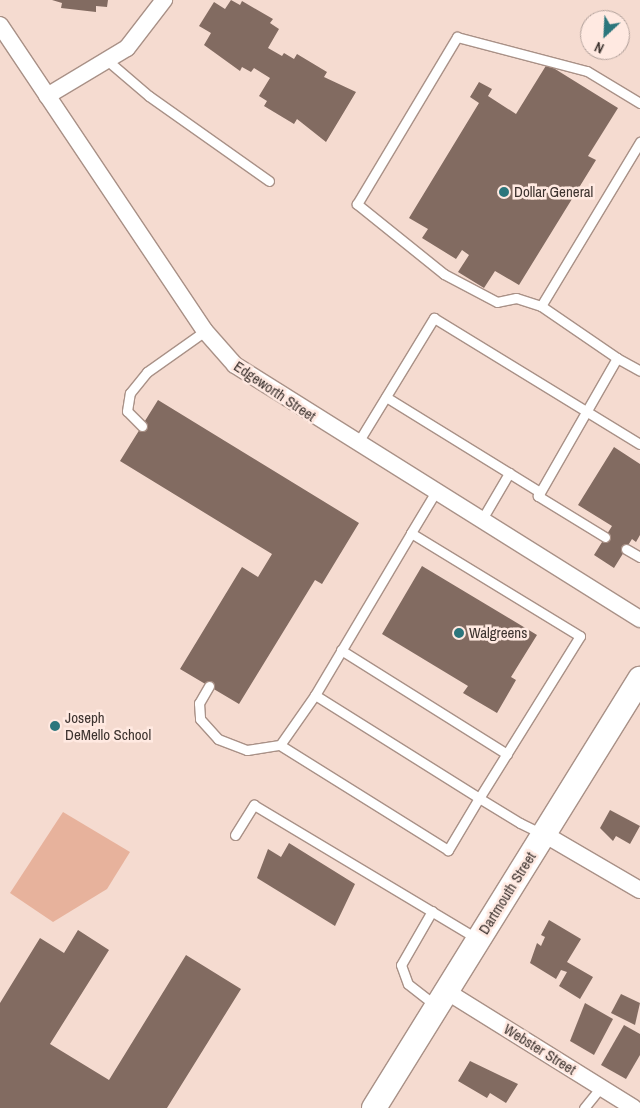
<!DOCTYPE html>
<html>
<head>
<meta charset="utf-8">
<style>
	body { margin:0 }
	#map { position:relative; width:640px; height:1108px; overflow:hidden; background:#f5dbd0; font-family:"Archivo Narrow",sans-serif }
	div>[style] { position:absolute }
	.green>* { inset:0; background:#e7b29c }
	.building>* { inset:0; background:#826b61 }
	.roads { filter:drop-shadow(1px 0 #a99187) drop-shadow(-1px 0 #a99187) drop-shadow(0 1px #a99187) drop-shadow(0 -1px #a99187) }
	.lane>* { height:9px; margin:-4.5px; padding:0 4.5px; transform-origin:4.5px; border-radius:4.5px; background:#fff }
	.street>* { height:16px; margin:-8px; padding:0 8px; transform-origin:8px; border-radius:8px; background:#fff }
	.secondary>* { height:24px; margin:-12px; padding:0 12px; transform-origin:12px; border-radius:12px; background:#fff }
	.dots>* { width:14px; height:14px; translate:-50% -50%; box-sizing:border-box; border:2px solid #ffe9e1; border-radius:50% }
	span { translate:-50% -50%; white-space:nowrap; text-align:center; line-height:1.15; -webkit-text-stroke:5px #ffe9e1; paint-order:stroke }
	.poi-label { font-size:15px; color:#3d332f }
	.left { translate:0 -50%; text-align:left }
	.street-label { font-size:15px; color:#3d332f }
	.north { position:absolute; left:580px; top:10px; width:50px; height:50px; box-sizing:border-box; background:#ffe9e1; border:1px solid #b1a09a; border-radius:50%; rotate:205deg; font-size:14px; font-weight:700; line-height:20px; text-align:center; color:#3d332f }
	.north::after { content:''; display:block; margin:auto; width:18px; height:22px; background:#2c767c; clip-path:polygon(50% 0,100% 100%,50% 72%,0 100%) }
</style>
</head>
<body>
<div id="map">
	<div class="green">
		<div style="clip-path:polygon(63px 812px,130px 852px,107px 889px,53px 922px,10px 893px)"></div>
	</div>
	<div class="building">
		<div style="clip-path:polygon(52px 0,108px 0,107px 7px,96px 6px,96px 12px,61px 8px,62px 3px)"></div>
		<div style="clip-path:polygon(231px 0,240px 5px,242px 1px,273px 19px,270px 23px,279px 29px,268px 48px,282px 56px,284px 53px,294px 59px,297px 54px,327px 72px,324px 77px,356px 92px,326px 142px,297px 119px,294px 124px,264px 106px,267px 101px,259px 96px,270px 78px,254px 68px,251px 72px,242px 67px,240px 71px,204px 45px,211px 33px,199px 26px,214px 2px,225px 9px)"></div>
		<div style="clip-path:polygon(547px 64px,618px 108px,588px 156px,596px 160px,519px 285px,495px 271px,484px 288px,458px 272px,469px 255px,462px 250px,456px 259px,422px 238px,428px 229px,409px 218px,479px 103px,470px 97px,479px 82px,492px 89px,488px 96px,516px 114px)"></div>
		<div style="clip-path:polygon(158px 400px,359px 523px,322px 584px,315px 580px,239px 704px,180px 669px,242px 567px,258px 577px,272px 554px,120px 461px)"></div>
		<div style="clip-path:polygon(614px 447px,640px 464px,640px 535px,636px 542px,632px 539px,614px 568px,594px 555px,612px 526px,578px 505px)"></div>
		<div style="clip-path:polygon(422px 566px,537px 635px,511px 677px,516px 680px,497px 713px,463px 693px,468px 686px,382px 634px)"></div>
		<div style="clip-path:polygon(610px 810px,640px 826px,630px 844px,616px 836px,613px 841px,600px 828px)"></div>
		<div style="clip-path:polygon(289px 843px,355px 884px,335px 926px,257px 878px,268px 849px,281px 857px)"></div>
		<div style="clip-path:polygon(549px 920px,581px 939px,567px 962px,593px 977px,580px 999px,559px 986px,567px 972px,561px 970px,556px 979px,530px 963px,537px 943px,541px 946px,545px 937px,541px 935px)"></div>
		<div style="clip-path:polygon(78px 930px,109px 950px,50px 1044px,109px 1080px,186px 955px,241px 989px,167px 1108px,0 1108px,0 1003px,40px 938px,64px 953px)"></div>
		<div style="clip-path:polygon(621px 994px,640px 1003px,635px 1025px,611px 1013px)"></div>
		<div style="clip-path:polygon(585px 1003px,613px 1019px,594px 1055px,570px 1041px)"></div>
		<div style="clip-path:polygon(624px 1025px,640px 1034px,640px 1055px,626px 1079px,601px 1065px)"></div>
		<div style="clip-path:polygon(470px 1061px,518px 1084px,506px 1103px,490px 1093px,487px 1098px,458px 1081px)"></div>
	</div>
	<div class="roads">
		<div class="lane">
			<div style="left:108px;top:61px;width:54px;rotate:40.5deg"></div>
			<div style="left:149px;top:96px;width:147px;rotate:35.3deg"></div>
			<div style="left:541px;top:306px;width:26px;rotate:-162deg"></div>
			<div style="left:516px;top:298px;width:19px;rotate:168deg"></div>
			<div style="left:497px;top:302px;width:60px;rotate:-152.2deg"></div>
			<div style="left:444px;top:274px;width:112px;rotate:-141.2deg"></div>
			<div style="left:357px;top:204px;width:195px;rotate:-59.1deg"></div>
			<div style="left:457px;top:37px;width:134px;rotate:14.7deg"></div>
			<div style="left:587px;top:71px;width:62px;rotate:31.1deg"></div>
			<div style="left:617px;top:358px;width:26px;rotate:29deg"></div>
			<div style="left:386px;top:397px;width:181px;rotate:31.7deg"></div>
			<div style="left:142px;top:426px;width:21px;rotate:-135deg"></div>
			<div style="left:127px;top:411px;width:18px;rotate:-81deg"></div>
			<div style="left:130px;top:393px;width:27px;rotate:-51deg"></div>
			<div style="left:147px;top:372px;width:71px;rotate:-35.3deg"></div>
			<div style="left:357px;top:444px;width:148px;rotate:-58.6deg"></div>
			<div style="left:434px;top:318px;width:241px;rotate:31.5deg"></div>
			<div style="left:435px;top:493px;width:47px;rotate:121deg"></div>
			<div style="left:411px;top:533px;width:198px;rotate:31.4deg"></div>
			<div style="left:580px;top:636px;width:191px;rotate:121.9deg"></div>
			<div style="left:479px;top:798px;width:61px;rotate:120.8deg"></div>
			<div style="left:448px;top:850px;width:198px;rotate:-148deg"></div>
			<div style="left:280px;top:745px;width:61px;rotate:-55deg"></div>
			<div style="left:315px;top:695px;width:194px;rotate:32.1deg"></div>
			<div style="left:479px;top:798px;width:48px;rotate:31.4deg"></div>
			<div style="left:520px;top:823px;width:25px;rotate:26deg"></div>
			<div style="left:481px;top:521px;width:56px;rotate:-59.7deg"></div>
			<div style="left:605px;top:537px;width:79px;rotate:-148.5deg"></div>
			<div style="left:538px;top:496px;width:159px;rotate:-60.2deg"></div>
			<div style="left:617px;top:358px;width:92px;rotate:-145.6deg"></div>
			<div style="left:541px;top:306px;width:192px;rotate:-58.9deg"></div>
			<div style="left:626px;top:549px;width:16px;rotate:30deg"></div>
			<div style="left:341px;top:650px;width:196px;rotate:32.1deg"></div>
			<div style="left:209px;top:686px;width:20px;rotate:120deg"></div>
			<div style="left:199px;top:703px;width:16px;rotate:86deg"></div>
			<div style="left:200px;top:719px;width:27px;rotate:48deg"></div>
			<div style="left:218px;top:739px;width:31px;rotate:21deg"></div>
			<div style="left:247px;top:750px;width:33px;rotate:-9deg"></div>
			<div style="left:315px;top:695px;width:188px;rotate:-59.3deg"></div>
			<div style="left:235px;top:835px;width:36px;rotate:-58deg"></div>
			<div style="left:254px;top:805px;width:261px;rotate:30.9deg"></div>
			<div style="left:432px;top:911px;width:62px;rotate:119.9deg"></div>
			<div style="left:401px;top:965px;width:20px;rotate:70deg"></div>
			<div style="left:408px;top:984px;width:36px;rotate:38deg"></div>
			<div style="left:584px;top:1108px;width:27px;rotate:-51deg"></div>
		</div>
		<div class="street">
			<div style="left:0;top:25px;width:368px;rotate:56.2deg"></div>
			<div style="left:205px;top:331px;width:45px;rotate:48.6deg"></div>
			<div style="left:235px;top:365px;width:478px;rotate:32.1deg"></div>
			<div style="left:47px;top:96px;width:93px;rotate:-31deg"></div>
			<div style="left:127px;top:48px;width:61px;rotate:-52.4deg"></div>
			<div style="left:544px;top:834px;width:111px;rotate:30.3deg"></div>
			<div style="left:446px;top:991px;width:221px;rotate:31.9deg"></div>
		</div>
		<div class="secondary">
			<div style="left:374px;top:1108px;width:505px;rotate:-58.2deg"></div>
		</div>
	</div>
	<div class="dots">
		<div style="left:504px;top:192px;background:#2c767c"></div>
		<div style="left:459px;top:633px;background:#2c767c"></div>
		<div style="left:55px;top:726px;background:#2c767c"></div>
	</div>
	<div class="poi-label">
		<span class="left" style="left:514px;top:192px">Dollar General</span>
		<span class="left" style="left:469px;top:633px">Walgreens</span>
		<span class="left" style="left:65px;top:726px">Joseph<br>DeMello School</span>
	</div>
	<div class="street-label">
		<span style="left:275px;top:391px;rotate:34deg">Edgeworth Street</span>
		<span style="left:507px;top:893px;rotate:-58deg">Dartmouth Street</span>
		<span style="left:540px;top:1049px;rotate:32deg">Webster Street</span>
	</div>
	<div class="north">N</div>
</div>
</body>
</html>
